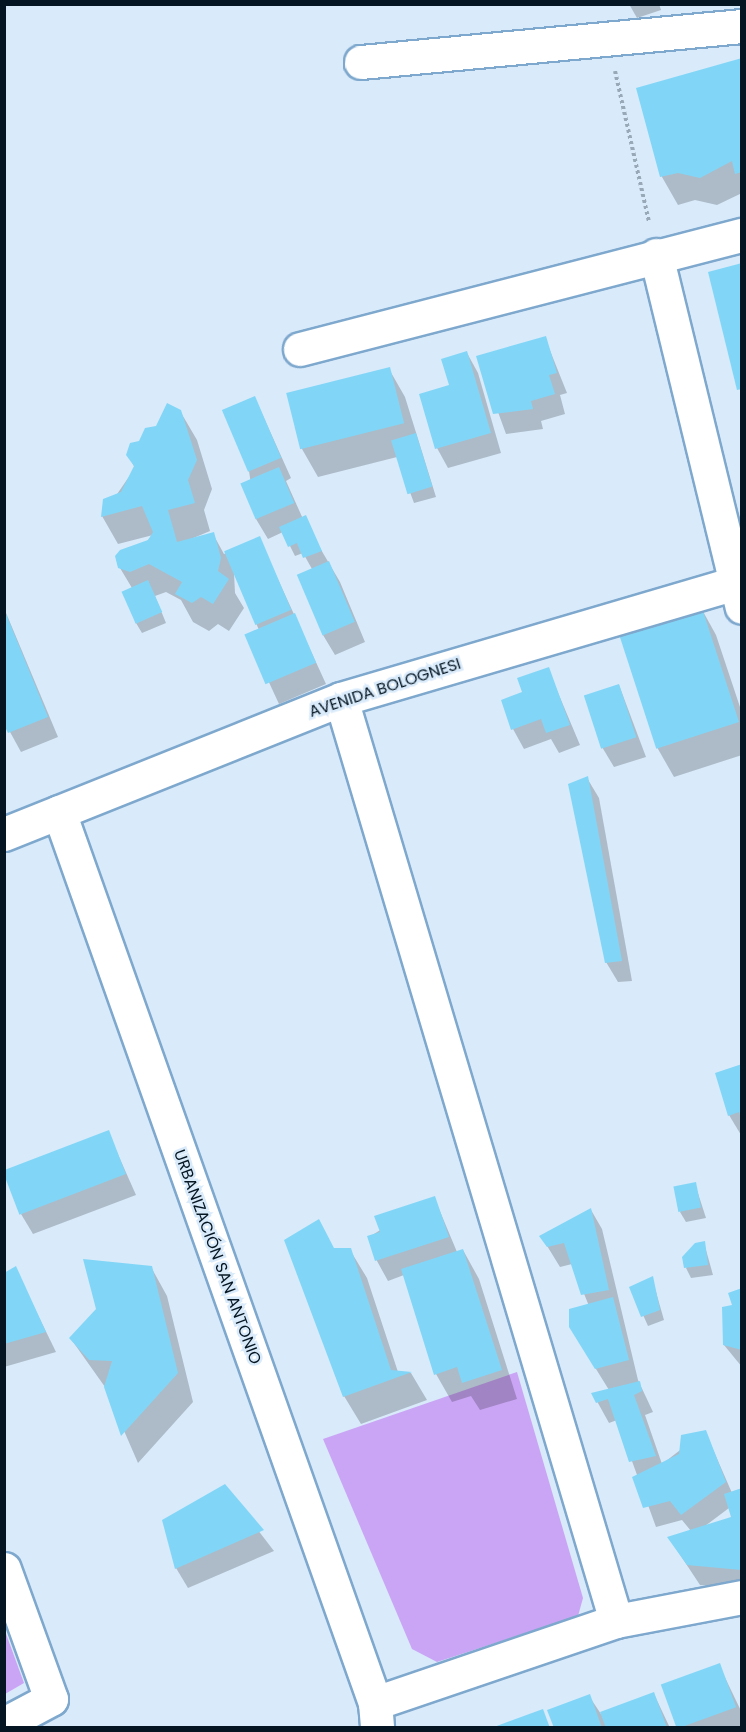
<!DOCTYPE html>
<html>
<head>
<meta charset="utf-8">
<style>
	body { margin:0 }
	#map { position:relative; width:746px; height:1732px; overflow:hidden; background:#d9eafa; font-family:Poppins,sans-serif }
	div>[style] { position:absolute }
	.green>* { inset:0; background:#caa5f5 }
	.shadow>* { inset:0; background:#0003 }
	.building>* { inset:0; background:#81d6f7; transform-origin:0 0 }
	.path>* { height:4px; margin-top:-2px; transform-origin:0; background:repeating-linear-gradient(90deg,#98a8b7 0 3px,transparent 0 6px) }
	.roads { filter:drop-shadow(2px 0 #7ea8cd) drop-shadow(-2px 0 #7ea8cd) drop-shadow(0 2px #7ea8cd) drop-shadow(0 -2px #7ea8cd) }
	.minor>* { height:33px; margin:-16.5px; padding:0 16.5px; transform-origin:16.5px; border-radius:16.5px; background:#fff }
	.major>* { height:33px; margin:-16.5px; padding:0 16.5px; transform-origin:16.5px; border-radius:16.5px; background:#fff }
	span { translate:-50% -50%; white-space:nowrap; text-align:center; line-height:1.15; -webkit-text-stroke:5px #d9eafa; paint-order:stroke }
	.street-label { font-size:16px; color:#051522 }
	.frame { position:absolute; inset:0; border:6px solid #051522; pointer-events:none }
</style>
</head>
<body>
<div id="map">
	<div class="green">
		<div style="clip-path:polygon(517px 1372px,583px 1598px,578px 1616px,437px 1662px,412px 1649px,323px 1439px)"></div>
		<div style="clip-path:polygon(5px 1631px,24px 1683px,5px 1694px,4px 1694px)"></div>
	</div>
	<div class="shadow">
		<div style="clip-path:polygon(629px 4px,659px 4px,661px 10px,637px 18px)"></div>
		<div style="clip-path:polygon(742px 59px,742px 193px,717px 205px,695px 200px,678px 205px,662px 177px,637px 89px)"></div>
		<div style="clip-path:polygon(545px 338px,567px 393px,560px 395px,565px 414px,541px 421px,543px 429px,506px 434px,478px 357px)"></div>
		<div style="clip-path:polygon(467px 353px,478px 373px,501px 453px,448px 468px,437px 448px)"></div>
		<div style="clip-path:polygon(389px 369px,405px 397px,436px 497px,414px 503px,397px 457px,318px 477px,302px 449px,288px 395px)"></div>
		<div style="clip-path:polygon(255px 398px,291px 478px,286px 481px,303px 519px,340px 582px,365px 642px,335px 655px,323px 635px,312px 569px,303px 553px,295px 556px,283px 532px,268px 539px,256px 519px,249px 471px)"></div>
		<div style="clip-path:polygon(180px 411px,197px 440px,212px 489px,204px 510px,210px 531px,184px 542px,213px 534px,224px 554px,259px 538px,326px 684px,279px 704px,247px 635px,259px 630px,234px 573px,235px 593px,244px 608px,229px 631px,218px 624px,209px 631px,193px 622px,181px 600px,166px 592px,155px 596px,166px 623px,142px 633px,136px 623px,123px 592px,132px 588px,120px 568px,153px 535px,118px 544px,102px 516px,135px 468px,128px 455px)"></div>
		<div style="clip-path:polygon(700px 606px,716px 635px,742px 713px,742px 755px,674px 777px,658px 749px,620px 632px)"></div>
		<div style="clip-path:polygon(4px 608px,58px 737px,21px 752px,4px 721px)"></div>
		<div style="clip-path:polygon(548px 669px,580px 745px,559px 753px,551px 739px,524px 749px,513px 729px,524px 693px)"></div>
		<div style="clip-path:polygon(619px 685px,646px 757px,614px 767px,602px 747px)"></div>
		<div style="clip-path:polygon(587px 778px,599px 798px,632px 981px,618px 982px,606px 962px)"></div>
		<div style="clip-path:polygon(742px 1066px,742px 1135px,741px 1135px,729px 1115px)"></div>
		<div style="clip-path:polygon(108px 1132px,136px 1195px,33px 1234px,21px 1214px)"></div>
		<div style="clip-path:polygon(695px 1184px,706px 1218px,686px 1222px,680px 1212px)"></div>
		<div style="clip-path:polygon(434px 1197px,457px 1252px,463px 1250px,479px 1279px,517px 1399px,480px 1410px,471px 1396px,452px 1402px,436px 1374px,404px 1275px,388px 1281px,377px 1261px,369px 1237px)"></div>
		<div style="clip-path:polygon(evenodd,591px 1210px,602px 1229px,638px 1380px,653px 1412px,645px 1415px,662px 1464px,705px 1431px,732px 1493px,742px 1490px,742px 1589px,700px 1585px,669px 1538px,691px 1531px,682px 1520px,656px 1527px,617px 1420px,609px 1423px,593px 1394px,609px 1390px,583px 1348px,589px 1306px,572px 1264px,560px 1267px,541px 1236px,591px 1210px,729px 1508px,732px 1518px,705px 1526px,729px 1508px)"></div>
		<div style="clip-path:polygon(704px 1243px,713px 1275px,691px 1278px,686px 1268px)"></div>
		<div style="clip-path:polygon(335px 1250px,350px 1250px,367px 1278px,398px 1372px,411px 1373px,427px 1400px,361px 1424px,344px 1396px)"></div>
		<div style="clip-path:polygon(151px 1267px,167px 1296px,193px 1402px,138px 1463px,105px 1387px,71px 1339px)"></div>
		<div style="clip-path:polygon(15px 1268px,56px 1352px,4px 1367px,4px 1275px)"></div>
		<div style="clip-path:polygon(652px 1278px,664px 1320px,648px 1326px,631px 1288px)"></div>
		<div style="clip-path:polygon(742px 1290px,742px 1367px,724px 1345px)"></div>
		<div style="clip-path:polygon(224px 1486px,274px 1551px,188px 1588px,176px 1568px)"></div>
		<div style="clip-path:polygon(719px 1665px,742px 1713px,742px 1728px,679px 1728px,663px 1686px)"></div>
		<div style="clip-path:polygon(654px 1694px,670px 1728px,555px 1728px,589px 1696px,601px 1714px)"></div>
	</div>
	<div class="building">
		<div style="clip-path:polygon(742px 58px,742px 172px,735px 174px,732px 161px,700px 178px,678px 173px,660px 177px,636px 88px)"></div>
		<div style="clip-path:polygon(742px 263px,742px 389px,737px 390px,708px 272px)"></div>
		<div style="clip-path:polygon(546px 336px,557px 373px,549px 375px,555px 394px,531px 401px,533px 409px,493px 414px,476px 356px)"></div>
		<div style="clip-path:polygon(467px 351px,491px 433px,435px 449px,419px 394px,449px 385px,441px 359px)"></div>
		<div style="left:390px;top:367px;width:58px;height:107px;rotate:76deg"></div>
		<div style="left:255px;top:396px;width:67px;height:36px;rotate:67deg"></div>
		<div style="clip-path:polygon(167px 403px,181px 410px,197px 460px,188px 480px,195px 503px,168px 510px,177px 542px,214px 532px,221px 558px,218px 571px,229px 579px,213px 604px,201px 597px,192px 603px,175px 594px,182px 582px,149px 564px,130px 572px,118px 568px,115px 556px,120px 550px,148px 540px,153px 532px,142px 506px,101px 517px,103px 499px,121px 492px,134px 466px,126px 455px,130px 443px,139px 441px,145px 428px,156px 426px)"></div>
		<div style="left:416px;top:433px;width:56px;height:26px;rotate:73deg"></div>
		<div style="left:279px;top:467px;width:39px;height:42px;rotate:67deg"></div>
		<div style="clip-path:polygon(306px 515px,322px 551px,303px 558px,297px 543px,288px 547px,279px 527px)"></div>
		<div style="left:260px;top:536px;width:80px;height:39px;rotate:67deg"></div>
		<div style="left:329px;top:561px;width:66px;height:35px;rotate:67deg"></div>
		<div style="left:148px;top:580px;width:35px;height:29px;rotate:66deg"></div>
		<div style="left:701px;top:605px;width:123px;height:87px;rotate:72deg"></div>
		<div style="clip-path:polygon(4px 609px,48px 717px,8px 733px,4px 725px)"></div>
		<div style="left:295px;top:613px;width:54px;height:55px;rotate:67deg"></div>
		<div style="clip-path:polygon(549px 667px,570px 725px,546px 733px,541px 719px,511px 730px,501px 700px,522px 692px,517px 678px)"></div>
		<div style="left:619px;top:684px;width:56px;height:37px;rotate:72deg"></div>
		<div style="clip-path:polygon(588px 776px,622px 961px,605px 963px,568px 784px)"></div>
		<div style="clip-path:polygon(742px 1064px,742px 1119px,741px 1119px,739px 1112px,728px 1116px,715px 1073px)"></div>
		<div style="left:109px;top:1130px;width:47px;height:114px;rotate:69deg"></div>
		<div style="left:696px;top:1182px;width:26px;height:23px;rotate:79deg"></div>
		<div style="clip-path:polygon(435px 1196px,449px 1237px,375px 1261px,367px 1236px,380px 1232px,374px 1216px)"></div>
		<div style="clip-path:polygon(591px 1208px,609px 1290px,581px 1295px,564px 1243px,547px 1247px,539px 1236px)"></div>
		<div style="clip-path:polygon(319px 1219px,334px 1248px,351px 1248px,391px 1370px,412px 1372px,343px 1397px,284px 1240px)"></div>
		<div style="clip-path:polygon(705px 1241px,708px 1265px,684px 1268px,682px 1257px,695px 1243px)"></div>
		<div style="clip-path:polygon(463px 1249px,502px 1370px,462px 1383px,457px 1367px,434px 1375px,401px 1269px)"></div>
		<div style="clip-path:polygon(83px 1259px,152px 1266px,178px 1373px,121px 1436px,104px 1387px,112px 1361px,89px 1360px,69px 1338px,96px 1309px)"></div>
		<div style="clip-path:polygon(16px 1266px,46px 1332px,4px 1344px,4px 1273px)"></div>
		<div style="clip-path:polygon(653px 1276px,660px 1310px,641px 1317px,629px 1287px)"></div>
		<div style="clip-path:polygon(742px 1288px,742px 1350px,723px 1345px,722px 1307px,732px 1305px,728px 1293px)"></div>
		<div style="clip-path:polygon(613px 1297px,629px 1360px,595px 1369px,569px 1327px,569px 1309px)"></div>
		<div style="clip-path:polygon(640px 1381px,642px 1391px,634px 1395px,656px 1456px,629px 1462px,608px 1399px,596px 1403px,591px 1393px)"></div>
		<div style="clip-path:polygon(706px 1430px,726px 1482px,681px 1515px,670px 1501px,643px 1508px,632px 1477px,679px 1454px,681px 1435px)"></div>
		<div style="clip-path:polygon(225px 1484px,264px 1530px,175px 1569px,162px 1520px)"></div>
		<div style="clip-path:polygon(742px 1488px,742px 1570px,687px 1565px,667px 1537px,731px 1517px,724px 1494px)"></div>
		<div style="left:720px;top:1663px;width:47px;height:63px;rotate:70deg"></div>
		<div style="clip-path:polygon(654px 1692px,667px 1728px,606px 1728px,600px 1712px)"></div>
		<div style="clip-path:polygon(590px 1694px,602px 1728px,554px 1728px,547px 1710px)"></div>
		<div style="clip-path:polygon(543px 1709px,550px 1728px,494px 1728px,494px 1727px)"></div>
	</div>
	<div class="path">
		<div style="left:615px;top:71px;width:155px;rotate:77.3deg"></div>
	</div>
	<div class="roads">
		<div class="minor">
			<div style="left:361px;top:62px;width:383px;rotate:-5.4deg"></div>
			<div style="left:656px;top:255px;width:362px;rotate:76.3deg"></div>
			<div style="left:300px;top:349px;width:456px;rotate:-14.5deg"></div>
			<div style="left:341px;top:699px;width:962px;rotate:73.39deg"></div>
			<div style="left:59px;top:812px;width:945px;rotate:70.47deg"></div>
			<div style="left:375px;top:1703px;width:25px;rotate:85deg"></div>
			<div style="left:4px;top:1569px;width:138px;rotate:70.1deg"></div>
			<div style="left:51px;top:1699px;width:53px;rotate:152deg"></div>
			<div style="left:375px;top:1703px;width:255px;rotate:-18.8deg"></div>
			<div style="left:616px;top:1621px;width:128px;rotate:-10.8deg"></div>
		</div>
		<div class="major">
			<div style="left:4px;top:834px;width:363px;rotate:-21.8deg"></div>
			<div style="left:341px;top:699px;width:418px;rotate:-16.4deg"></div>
		</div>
	</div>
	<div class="street-label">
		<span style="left:385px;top:688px;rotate:-18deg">AVENIDA BOLOGNESI</span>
		<span style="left:217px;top:1257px;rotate:70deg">URBANIZACIÓN SAN ANTONIO</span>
	</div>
	<div class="frame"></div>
</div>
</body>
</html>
